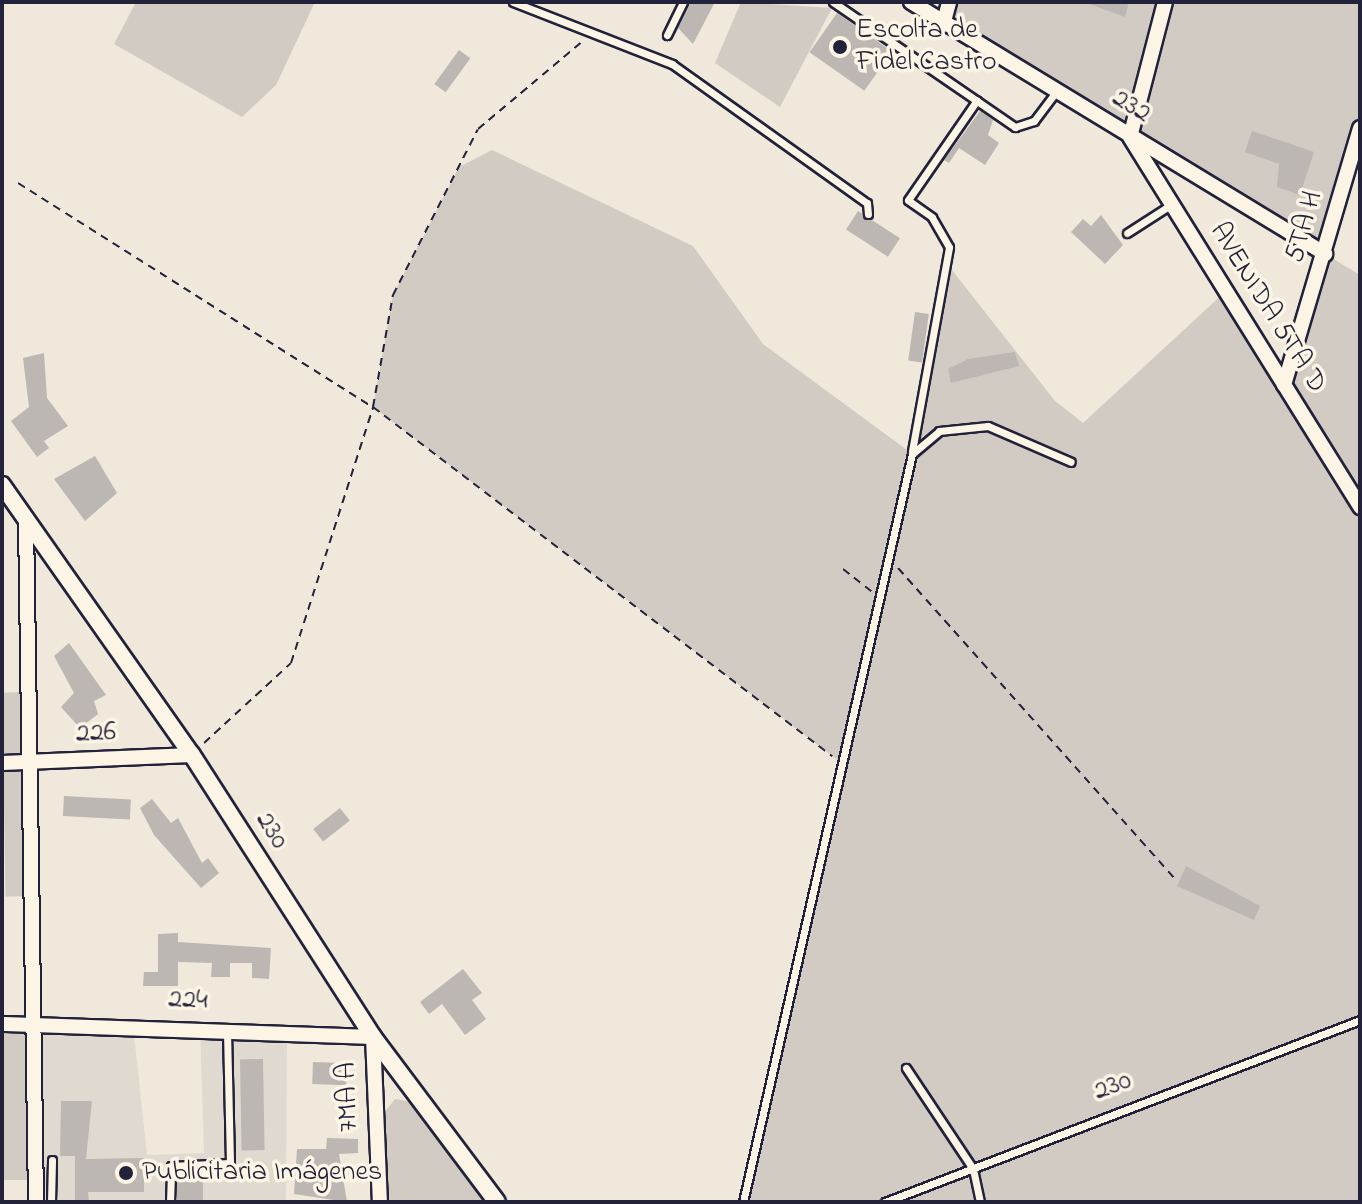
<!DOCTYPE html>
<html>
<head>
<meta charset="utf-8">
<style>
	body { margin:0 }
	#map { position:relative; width:1362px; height:1204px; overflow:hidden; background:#efe8db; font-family:"Indie Flower",sans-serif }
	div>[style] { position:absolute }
	.built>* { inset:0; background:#e0d9cf }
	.green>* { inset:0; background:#d1cbc3; transform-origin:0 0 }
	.building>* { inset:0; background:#bcb7b3; transform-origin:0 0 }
	.path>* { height:2px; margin-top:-1px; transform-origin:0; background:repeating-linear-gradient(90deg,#22223b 0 8px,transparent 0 14px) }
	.roads { filter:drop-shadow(2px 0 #22223b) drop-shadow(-2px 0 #22223b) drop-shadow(0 2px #22223b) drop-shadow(0 -2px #22223b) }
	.service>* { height:7px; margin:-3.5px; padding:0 3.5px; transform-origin:3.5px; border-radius:3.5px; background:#fcf5e5 }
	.minor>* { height:14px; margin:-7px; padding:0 7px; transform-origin:7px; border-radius:7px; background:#fcf5e5 }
	.tertiary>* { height:16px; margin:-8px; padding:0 8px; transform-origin:8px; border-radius:8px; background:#fcf5e5 }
	.dots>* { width:22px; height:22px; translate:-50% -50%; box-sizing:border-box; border:4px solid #fcf5e5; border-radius:50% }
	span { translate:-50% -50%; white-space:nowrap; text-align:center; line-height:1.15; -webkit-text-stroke:7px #fcf5e5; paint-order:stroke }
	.poi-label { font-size:28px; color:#22223b }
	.left { translate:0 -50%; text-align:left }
	.street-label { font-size:28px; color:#22223b }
	.frame { position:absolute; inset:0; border:4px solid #22223b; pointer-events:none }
</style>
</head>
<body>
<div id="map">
	<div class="built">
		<div style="clip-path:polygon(34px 1024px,133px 1025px,147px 1155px,204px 1153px,200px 1027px,287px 1029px,286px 1202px,36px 1202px)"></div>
	</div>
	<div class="green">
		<div style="clip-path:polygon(136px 2px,315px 2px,276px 85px,242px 117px,114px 44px)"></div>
		<div style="clip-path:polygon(741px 2px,832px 8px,780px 107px,715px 63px)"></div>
		<div style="clip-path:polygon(949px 2px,1360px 2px,1360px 128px,1325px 254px,1360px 275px,1360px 1202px,743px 1202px,843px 764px,373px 407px,393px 295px,459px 167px,492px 150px,693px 246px,763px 344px,911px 453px,948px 265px,1055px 401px,1083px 423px,1226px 291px,1284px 384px,1325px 254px,943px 25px)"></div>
		<div style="left:29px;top:692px;width:204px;height:27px;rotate:89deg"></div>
		<div style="left:2px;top:1024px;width:32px;height:156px"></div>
		<div style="clip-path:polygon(395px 1099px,423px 1104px,497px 1202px,380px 1202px,375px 1125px)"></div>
	</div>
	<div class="building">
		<div style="clip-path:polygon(691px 2px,715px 2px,693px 44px,678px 28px)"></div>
		<div style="clip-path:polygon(1084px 2px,1129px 2px,1125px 17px)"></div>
		<div style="left:837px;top:13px;width:67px;height:48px;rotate:35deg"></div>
		<div style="left:459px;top:50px;width:14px;height:42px;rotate:36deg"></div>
		<div style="clip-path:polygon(980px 111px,993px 120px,988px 135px,999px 143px,985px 165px,959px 148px,949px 163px,944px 160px)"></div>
		<div style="clip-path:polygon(1252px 131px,1314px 152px,1300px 195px,1277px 187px,1279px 164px,1245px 152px)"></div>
		<div style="left:858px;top:211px;width:50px;height:22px;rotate:33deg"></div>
		<div style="clip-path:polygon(1101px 215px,1123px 245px,1105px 264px,1071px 232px,1083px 219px,1091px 226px)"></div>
		<div style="left:915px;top:312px;width:14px;height:49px;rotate:8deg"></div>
		<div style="clip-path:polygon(1015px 352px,1019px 366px,951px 383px,948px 369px,968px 359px)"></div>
		<div style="clip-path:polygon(44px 353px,47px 398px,68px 426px,44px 441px,49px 448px,37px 457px,11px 421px,29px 407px,23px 358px)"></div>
		<div style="clip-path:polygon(95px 456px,117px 493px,85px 521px,54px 479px)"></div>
		<div style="clip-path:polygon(69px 643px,106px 695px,94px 701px,98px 714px,80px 728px,61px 707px,74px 693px,54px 656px)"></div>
		<div style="left:64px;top:796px;width:67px;height:20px;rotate:3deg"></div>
		<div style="clip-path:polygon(152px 799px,171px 823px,178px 818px,202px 863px,208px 858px,219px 873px,201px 888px,154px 835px,140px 808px)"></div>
		<div style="left:340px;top:808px;width:16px;height:34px;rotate:52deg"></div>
		<div style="clip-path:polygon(1186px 866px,1260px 906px,1254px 920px,1177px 886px)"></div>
		<div style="clip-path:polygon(178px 933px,178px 942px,271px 948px,269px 979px,252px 978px,252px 963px,230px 963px,230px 977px,211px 977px,212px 963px,178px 962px,178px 986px,143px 986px,144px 972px,158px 972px,158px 934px)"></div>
		<div style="clip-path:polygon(463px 969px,482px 993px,472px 1000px,486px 1019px,465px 1035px,442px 1004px,429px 1014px,420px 1002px)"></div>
		<div style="left:263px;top:1059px;width:91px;height:23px;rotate:89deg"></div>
		<div style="left:313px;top:1062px;width:34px;height:22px;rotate:2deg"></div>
		<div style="clip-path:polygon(61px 1101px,92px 1101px,86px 1159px,144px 1158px,144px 1192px,88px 1192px,89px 1201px,75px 1201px,75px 1156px,60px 1156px)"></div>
		<div style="clip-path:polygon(327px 1138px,358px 1139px,358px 1153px,339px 1154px,347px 1202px,294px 1194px,297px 1149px,326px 1149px)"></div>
		<div style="left:177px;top:1176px;width:26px;height:26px"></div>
	</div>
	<div class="path">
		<div style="left:18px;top:183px;width:420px;rotate:32.3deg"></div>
		<div style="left:373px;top:407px;width:577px;rotate:37.25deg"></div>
		<div style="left:898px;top:568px;width:418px;rotate:48.3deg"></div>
		<div style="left:843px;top:569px;width:36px;rotate:38deg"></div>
		<div style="left:204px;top:743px;width:118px;rotate:-42.6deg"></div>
		<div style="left:291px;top:663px;width:269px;rotate:-72.2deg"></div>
		<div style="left:373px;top:407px;width:114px;rotate:-79.9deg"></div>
		<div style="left:393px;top:295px;width:186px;rotate:-62.9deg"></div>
		<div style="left:478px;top:129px;width:138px;rotate:-40deg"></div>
	</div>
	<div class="roads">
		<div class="service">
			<div style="left:513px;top:2px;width:171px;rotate:21.3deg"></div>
			<div style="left:672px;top:64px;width:239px;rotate:35.5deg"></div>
			<div style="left:867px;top:203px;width:11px;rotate:85deg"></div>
			<div style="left:833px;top:2px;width:221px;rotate:34.5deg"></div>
			<div style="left:1015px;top:127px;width:20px;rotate:-18deg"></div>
			<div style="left:1034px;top:121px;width:36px;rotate:-53deg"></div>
			<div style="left:667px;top:35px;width:37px;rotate:-64deg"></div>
			<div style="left:1127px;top:233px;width:54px;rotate:-32.8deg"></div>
			<div style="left:912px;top:451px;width:207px;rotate:-79.7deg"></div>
			<div style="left:949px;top:247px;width:34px;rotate:-120deg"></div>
			<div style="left:932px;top:217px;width:29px;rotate:-145deg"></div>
			<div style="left:908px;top:200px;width:121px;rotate:-55.4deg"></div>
			<div style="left:906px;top:1068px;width:121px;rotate:56.4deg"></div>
			<div style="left:973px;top:1169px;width:34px;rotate:78deg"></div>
			<div style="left:51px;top:1202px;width:42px;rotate:-88.6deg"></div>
			<div style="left:170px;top:1202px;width:36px;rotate:-88deg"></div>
			<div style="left:171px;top:1166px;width:59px;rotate:-2.9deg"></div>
			<div style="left:230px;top:1163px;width:130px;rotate:-91.3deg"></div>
			<div style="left:743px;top:1202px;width:767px;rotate:-77.27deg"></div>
			<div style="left:912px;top:454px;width:35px;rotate:-40deg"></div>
			<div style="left:939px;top:431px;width:49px;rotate:-5.8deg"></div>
			<div style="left:988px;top:426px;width:90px;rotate:23.4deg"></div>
			<div style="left:885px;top:1202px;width:509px;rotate:-20.96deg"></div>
		</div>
		<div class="minor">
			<div style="left:911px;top:2px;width:485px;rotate:31.3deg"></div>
			<div style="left:1165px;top:2px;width:139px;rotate:104.5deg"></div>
			<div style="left:1130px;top:137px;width:436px;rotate:58.1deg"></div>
			<div style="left:943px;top:25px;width:24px;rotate:-75deg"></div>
			<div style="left:1284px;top:385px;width:268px;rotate:-73.5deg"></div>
			<div style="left:26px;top:520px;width:682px;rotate:89.16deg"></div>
			<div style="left:2px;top:763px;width:190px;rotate:-2.4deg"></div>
			<div style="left:2px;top:1024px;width:371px;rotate:2deg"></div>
			<div style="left:373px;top:1037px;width:165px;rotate:87.6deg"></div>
		</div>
		<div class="tertiary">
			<div style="left:2px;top:485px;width:330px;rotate:54.9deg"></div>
			<div style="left:192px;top:755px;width:335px;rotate:57.3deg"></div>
			<div style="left:373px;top:1037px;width:206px;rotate:53.1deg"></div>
		</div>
	</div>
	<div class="dots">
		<div style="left:840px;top:47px;background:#22223b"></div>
		<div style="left:126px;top:1173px;background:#22223b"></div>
	</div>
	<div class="poi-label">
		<span class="left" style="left:856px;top:47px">Escolta de<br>Fidel Castro</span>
		<span class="left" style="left:142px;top:1173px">Publicitaria Imágenes</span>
	</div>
	<div class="street-label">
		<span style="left:1131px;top:107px;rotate:31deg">232</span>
		<span style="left:1305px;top:227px;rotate:-74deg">5TA H</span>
		<span style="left:1267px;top:308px;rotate:58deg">AVENIDA 5TA D</span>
		<span style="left:96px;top:734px;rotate:-3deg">226</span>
		<span style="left:271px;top:831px;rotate:58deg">230</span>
		<span style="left:188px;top:1001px;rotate:2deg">224</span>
		<span style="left:1113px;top:1087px;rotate:-21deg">230</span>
		<span style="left:349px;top:1097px;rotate:-92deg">7MA A</span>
	</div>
	<div class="frame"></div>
</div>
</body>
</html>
